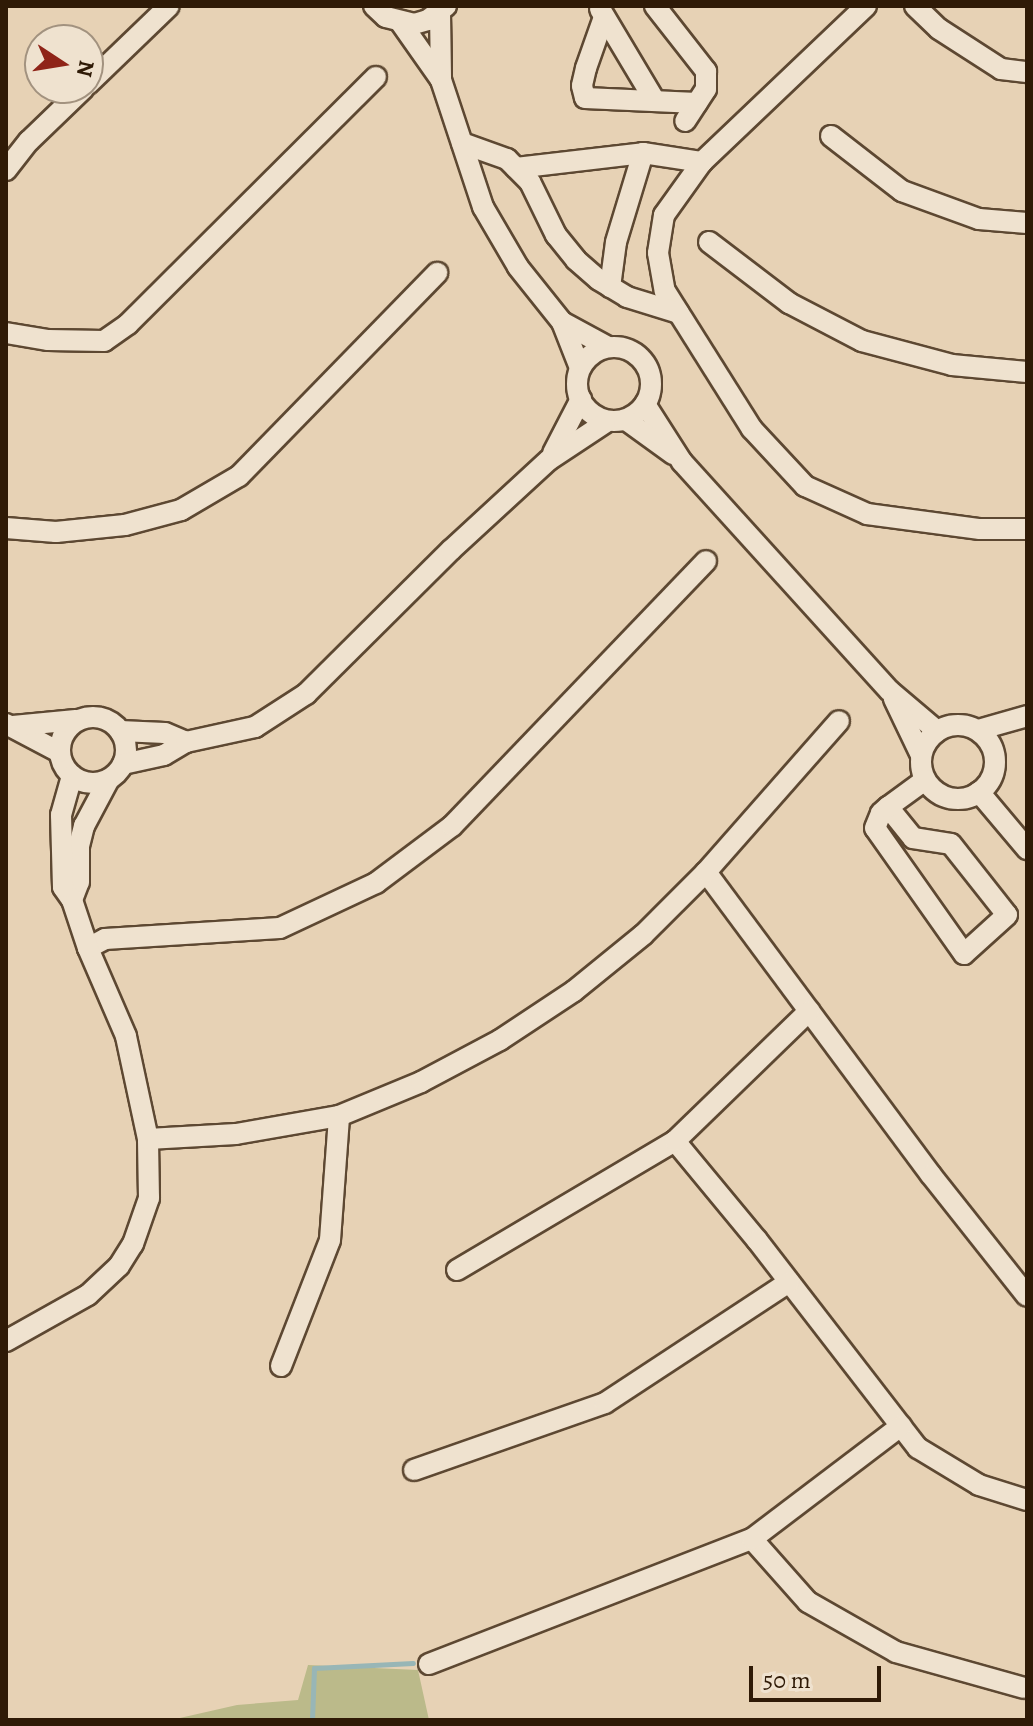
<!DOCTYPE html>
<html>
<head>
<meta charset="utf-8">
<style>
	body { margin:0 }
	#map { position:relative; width:1033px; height:1726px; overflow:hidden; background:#e7d2b5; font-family:Alegreya,serif }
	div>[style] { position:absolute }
	.green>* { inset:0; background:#bbba8a }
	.stream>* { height:5px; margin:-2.5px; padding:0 2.5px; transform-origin:2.5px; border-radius:2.5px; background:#98b6b6 }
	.roads { filter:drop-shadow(2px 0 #5d4832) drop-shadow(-2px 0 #5d4832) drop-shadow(0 2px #5d4832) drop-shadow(0 -2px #5d4832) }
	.minor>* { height:20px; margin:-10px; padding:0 10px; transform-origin:10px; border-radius:10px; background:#efe2cf }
	.minor>.ring { margin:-10px; padding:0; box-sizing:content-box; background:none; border:20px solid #efe2cf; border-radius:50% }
	span { translate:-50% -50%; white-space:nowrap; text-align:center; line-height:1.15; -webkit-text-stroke:8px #efe2cf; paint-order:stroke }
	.frame { position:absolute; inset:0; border:8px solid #2f1a06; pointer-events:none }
	.north { position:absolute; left:24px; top:24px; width:80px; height:80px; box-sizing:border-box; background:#efe2cf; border:2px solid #a2927f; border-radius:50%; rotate:102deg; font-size:22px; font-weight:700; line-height:32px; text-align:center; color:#2f1a06 }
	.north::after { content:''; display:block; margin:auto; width:28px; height:36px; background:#8f2418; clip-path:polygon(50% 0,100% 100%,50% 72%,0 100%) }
	.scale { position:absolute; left:749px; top:1666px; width:132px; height:36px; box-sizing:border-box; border:4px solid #2f1a06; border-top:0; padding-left:10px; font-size:24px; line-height:28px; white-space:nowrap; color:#2f1a06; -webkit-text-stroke:6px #efe2cf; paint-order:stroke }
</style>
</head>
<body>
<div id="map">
	<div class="green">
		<div style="clip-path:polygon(308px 1665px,418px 1670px,429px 1720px,171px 1720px,237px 1705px,298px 1700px)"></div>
	</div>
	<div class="stream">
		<div style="left:312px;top:1720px;width:52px;rotate:-87.8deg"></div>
		<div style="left:314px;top:1668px;width:99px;rotate:-2.9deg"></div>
	</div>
	<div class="roads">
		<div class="minor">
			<div style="left:374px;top:6px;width:16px;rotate:43deg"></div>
			<div style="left:386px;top:17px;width:29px;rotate:14deg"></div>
			<div style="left:414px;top:24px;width:15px;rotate:-16deg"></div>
			<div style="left:428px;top:20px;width:23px;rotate:-38deg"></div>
			<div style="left:655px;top:6px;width:83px;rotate:51.9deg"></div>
			<div style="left:706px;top:71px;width:18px;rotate:90deg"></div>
			<div style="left:706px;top:89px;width:38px;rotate:123deg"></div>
			<div style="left:866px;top:6px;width:226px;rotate:136.4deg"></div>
			<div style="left:702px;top:162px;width:65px;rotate:125.6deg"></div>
			<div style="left:664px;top:215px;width:38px;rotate:99deg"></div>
			<div style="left:658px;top:253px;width:39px;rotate:80deg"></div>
			<div style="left:665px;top:291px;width:163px;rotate:57.8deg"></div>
			<div style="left:752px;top:429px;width:78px;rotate:47.1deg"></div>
			<div style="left:805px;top:486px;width:68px;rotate:24.3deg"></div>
			<div style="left:867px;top:514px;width:114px;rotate:7.6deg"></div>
			<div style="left:980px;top:529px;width:47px"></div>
			<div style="left:915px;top:6px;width:33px;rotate:44deg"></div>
			<div style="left:939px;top:29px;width:74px;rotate:32.8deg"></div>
			<div style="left:1001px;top:69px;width:26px;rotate:7deg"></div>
			<div style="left:600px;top:9px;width:107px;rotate:59.1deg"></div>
			<div style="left:440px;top:13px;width:67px;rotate:89.1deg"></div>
			<div style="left:604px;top:17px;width:54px;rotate:109.4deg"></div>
			<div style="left:586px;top:68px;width:18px;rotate:103deg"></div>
			<div style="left:582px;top:86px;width:12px;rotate:76deg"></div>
			<div style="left:585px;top:98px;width:112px;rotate:2.6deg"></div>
			<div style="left:401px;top:23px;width:70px;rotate:54.9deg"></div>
			<div style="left:441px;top:80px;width:134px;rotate:71.7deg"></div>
			<div style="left:483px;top:207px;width:69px;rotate:59.7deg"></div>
			<div style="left:518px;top:267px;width:70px;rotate:51.3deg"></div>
			<div style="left:562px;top:322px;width:49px;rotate:68.6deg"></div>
			<div style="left:88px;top:84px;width:112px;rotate:-43.9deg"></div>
			<div style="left:831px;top:136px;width:90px;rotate:37.8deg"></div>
			<div style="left:902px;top:191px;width:82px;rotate:20deg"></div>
			<div style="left:979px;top:219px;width:48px;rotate:4.8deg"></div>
			<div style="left:462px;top:143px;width:48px;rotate:19.6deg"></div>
			<div style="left:507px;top:159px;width:33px;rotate:45deg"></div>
			<div style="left:530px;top:182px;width:59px;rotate:63.9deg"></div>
			<div style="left:556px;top:235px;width:32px;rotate:51deg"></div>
			<div style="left:576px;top:260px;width:30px;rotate:41deg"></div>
			<div style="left:599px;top:280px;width:33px;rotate:31deg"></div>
			<div style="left:627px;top:297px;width:54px;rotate:17.1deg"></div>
			<div style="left:516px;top:168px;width:128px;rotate:-6.7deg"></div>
			<div style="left:643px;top:153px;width:60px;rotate:8.7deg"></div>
			<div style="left:6px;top:170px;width:37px;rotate:-52deg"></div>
			<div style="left:29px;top:141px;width:76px;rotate:-43.9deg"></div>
			<div style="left:709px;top:242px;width:101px;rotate:37.3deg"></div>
			<div style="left:789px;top:303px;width:82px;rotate:27.5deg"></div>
			<div style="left:862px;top:341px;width:93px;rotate:14.9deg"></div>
			<div style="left:952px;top:365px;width:75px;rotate:5.3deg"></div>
			<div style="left:610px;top:287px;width:45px;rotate:-82.4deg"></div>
			<div style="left:616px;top:242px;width:93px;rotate:-73.1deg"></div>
			<div style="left:562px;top:322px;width:52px;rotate:28.5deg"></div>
			<div style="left:6px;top:333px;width:43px;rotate:9.5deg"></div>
			<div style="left:48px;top:340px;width:56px;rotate:1deg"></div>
			<div style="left:104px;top:341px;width:29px;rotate:-35deg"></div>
			<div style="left:128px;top:324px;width:350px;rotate:-44.9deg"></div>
			<div class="ring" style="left:577px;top:347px;width:54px;height:54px"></div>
			<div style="left:645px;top:404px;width:69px;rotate:57.5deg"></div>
			<div style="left:682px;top:462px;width:309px;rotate:47.8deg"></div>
			<div style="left:890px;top:691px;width:62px;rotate:40.4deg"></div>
			<div style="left:626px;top:420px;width:58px;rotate:35.9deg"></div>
			<div style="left:553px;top:453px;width:61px;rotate:-62.6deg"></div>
			<div style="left:6px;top:528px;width:50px;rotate:4.6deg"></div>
			<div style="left:56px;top:532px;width:69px;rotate:-5.8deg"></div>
			<div style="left:125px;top:525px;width:58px;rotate:-15deg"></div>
			<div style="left:181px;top:510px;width:67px;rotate:-30.4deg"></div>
			<div style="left:239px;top:476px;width:284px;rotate:-45.7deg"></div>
			<div style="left:894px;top:699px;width:62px;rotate:64.3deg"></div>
			<div class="ring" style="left:60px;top:717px;width:46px;height:46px"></div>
			<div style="left:6px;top:724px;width:60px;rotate:27.8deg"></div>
			<div class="ring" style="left:921px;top:725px;width:54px;height:54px"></div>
			<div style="left:13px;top:726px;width:63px;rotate:-5.4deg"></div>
			<div style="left:978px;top:730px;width:51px;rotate:-15.9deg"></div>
			<div style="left:120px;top:731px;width:45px;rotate:2.5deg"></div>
			<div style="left:165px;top:733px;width:23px;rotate:23deg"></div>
			<div style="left:123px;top:764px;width:42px;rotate:-12.4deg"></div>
			<div style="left:164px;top:755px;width:26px;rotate:-31deg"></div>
			<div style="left:186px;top:742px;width:71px;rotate:-12.3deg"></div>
			<div style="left:255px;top:727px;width:61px;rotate:-32.9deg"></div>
			<div style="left:306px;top:694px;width:204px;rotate:-44.8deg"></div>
			<div style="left:451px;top:550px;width:133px;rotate:-42.6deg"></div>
			<div style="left:549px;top:460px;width:67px;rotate:-33.5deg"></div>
			<div style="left:979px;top:792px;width:75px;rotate:49.9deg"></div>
			<div style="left:888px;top:807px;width:40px;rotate:51deg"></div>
			<div style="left:913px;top:838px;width:38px;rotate:9deg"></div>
			<div style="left:951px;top:844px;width:90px;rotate:51.7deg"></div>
			<div style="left:1007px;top:915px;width:58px;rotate:137.8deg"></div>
			<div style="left:964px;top:954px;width:154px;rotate:-125.2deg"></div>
			<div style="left:875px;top:828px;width:16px;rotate:-68deg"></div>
			<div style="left:881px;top:813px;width:9px;rotate:-41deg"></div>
			<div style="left:888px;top:807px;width:46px;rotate:-36.1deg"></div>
			<div style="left:706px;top:872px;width:377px;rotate:53.4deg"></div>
			<div style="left:931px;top:1175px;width:154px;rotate:51.6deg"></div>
			<div style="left:72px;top:900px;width:19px;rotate:-69deg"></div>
			<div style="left:79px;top:882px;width:36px;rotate:-90deg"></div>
			<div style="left:79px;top:846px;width:21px;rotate:-76deg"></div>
			<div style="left:84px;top:826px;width:53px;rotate:-62deg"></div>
			<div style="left:88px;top:948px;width:19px;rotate:-28deg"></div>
			<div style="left:105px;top:939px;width:175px;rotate:-3.6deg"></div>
			<div style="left:280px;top:928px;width:106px;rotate:-25.1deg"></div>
			<div style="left:376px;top:883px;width:95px;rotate:-36.9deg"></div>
			<div style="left:452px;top:826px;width:367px;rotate:-46.2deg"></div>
			<div style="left:148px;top:1139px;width:88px;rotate:-3.3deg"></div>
			<div style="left:236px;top:1134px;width:105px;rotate:-9.9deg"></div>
			<div style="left:339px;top:1116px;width:89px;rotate:-22.5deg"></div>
			<div style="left:421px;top:1082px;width:89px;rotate:-28deg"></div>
			<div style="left:500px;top:1040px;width:89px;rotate:-33.5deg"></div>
			<div style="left:574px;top:991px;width:89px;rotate:-39.1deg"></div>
			<div style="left:643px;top:935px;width:89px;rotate:-45deg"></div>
			<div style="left:706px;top:872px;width:201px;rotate:-48.6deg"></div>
			<div style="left:675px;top:1141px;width:129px;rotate:50.4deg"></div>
			<div style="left:757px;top:1240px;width:263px;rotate:52.3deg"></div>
			<div style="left:918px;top:1448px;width:71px;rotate:31.2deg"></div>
			<div style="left:979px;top:1485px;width:50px;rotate:17.4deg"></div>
			<div style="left:457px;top:1270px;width:253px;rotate:-30.6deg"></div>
			<div style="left:675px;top:1141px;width:187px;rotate:-44.1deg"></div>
			<div style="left:6px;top:1341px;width:94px;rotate:-29.3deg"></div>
			<div style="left:88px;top:1295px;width:42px;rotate:-43.1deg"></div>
			<div style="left:119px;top:1266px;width:26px;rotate:-58deg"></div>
			<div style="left:133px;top:1244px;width:49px;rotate:-70.8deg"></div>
			<div style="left:149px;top:1198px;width:59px;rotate:-91deg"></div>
			<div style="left:148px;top:1139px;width:105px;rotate:-102.1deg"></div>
			<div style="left:126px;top:1036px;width:96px;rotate:-113.4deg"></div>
			<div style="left:88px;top:948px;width:51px;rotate:-108.4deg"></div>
			<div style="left:72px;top:900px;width:16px;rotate:-125deg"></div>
			<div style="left:63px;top:887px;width:72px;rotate:-91.6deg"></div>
			<div style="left:61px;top:815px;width:41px;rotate:-74.2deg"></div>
			<div style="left:281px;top:1366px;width:135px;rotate:-68.7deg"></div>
			<div style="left:330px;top:1240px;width:124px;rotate:-85.8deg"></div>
			<div style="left:414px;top:1470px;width:202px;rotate:-19.3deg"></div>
			<div style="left:605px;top:1403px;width:220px;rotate:-33.3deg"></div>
			<div style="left:752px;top:1539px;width:84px;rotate:48.4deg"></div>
			<div style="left:808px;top:1602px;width:101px;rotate:29.6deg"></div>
			<div style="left:896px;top:1652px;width:133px;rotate:15.7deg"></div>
			<div style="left:429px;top:1664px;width:346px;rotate:-21.2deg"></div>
			<div style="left:752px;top:1539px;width:187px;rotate:-37.2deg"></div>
		</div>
	</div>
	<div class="frame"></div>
	<div class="north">N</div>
	<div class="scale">50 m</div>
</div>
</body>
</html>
